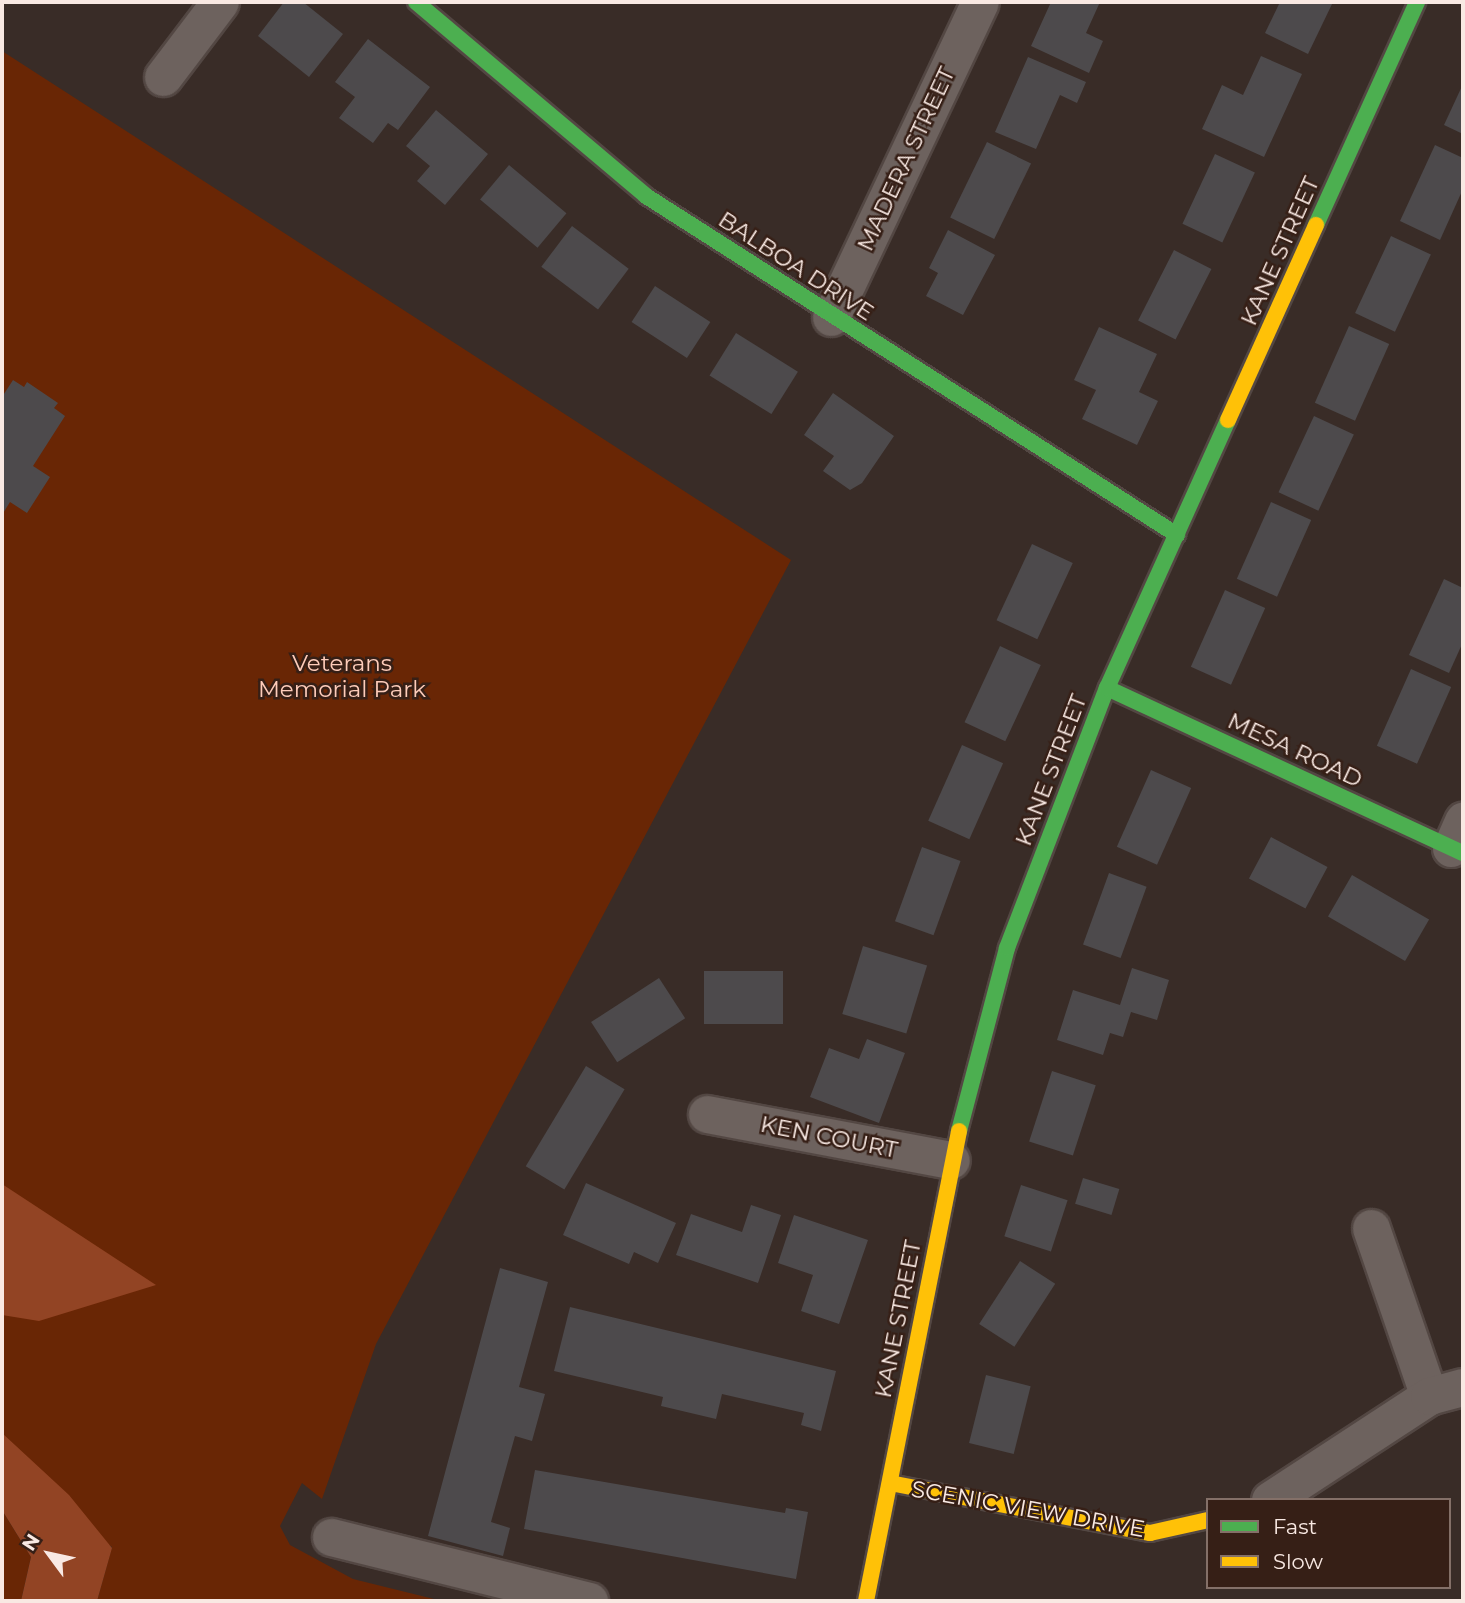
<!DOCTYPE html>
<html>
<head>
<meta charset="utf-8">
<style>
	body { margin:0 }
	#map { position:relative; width:1465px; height:1603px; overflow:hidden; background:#392c27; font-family:Montserrat,sans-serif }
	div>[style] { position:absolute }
	.green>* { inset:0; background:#692605 }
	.forest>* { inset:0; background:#924424 }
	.building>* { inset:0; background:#4d4a4c; transform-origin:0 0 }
	.roads { filter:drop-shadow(2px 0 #534743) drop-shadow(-2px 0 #534743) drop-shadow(0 2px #534743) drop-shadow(0 -2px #534743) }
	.street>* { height:37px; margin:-18.5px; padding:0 18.5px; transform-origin:18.5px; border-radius:18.5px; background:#6d625e }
	.fast>* { height:16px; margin:-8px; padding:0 8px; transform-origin:8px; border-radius:8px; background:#4caf50 }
	.slow>* { height:16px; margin:-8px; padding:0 8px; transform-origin:8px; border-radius:8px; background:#ffc107 }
	span { translate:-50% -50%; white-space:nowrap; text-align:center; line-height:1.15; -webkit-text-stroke:5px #361f16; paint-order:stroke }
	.street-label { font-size:23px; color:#f9e9e3 }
	.park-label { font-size:23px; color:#feccba }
	.frame { position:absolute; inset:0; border:4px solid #f9e9e3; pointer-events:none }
	.legend { position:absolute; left:1206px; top:1498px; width:245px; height:91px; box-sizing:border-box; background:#361f16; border:2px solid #847068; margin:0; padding:9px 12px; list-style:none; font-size:21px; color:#f9e9e3 }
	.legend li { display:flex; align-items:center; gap:14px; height:35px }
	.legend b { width:35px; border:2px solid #847068 }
	.north { position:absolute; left:14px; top:1519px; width:70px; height:70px; -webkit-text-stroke:5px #361f16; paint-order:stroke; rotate:303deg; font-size:19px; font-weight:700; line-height:28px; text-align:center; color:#f9e9e3 }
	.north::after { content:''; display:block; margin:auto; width:24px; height:32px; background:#f9e9e3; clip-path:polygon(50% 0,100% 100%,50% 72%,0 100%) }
</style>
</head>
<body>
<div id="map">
	<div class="green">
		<div style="clip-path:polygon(2px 51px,791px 560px,376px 1344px,322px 1499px,302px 1483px,280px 1526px,290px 1545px,353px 1579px,442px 1601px,97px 1601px,112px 1547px,2px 1467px)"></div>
		<div style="clip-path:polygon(2px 1510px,31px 1557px,21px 1601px,2px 1601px)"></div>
	</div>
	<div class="forest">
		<div style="clip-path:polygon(2px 1184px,156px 1285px,39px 1321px,2px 1315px)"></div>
		<div style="clip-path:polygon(2px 1433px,69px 1495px,112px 1548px,97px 1601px,21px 1601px,31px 1557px,2px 1510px)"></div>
	</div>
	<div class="building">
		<div style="clip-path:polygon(284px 2px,303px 2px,343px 34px,309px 77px,258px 36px)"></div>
		<div style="clip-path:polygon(1051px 2px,1100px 2px,1086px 33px,1103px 41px,1089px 73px,1031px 46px)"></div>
		<div style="clip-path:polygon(1280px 2px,1333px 2px,1308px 54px,1265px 33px)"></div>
		<div style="clip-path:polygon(368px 39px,430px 87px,398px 130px,388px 123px,373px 143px,339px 118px,355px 97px,335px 82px)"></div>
		<div style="clip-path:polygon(1261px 56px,1302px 74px,1264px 157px,1202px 129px,1222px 85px,1243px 95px)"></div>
		<div style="clip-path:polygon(1028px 57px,1086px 82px,1077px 103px,1060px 95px,1036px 149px,995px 132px)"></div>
		<div style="clip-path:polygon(1463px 84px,1463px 134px,1444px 125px)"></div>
		<div style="clip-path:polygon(436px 110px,488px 154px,445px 205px,417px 181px,430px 166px,406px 146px)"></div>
		<div style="left:987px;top:142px;width:49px;height:84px;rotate:26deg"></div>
		<div style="clip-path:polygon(1435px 145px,1463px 158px,1463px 189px,1440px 240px,1400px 221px)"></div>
		<div style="left:1215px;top:154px;width:44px;height:77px;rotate:25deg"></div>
		<div style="left:509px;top:165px;width:75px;height:45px;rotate:40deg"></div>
		<div style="left:572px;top:226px;width:71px;height:51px;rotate:37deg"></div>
		<div style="clip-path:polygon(948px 230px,995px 255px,963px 315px,926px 296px,938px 273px,929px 268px)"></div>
		<div style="left:1391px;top:236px;width:44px;height:85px;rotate:25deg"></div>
		<div style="left:1174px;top:250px;width:42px;height:79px;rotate:27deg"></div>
		<div style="left:655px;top:286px;width:66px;height:43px;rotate:33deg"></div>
		<div style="left:1349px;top:326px;width:44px;height:84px;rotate:24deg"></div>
		<div style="clip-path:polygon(1099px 327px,1157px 354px,1139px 392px,1158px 401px,1137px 445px,1082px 419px,1096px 390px,1074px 380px)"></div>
		<div style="left:736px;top:333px;width:73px;height:50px;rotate:32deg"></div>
		<div style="clip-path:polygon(13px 380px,24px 387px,27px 382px,58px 403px,54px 408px,65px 416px,33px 466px,50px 477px,27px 513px,10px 502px,2px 515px,2px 397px)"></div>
		<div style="clip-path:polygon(833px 393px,894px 436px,862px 483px,850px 490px,823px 471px,834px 456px,804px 435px)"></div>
		<div style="left:1314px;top:416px;width:44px;height:84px;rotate:25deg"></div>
		<div style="left:1271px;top:502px;width:44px;height:84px;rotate:24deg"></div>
		<div style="left:1032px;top:544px;width:45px;height:84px;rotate:25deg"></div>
		<div style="clip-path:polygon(1444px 579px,1463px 588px,1463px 642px,1449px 673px,1409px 655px)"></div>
		<div style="left:1225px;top:590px;width:44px;height:84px;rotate:24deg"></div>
		<div style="left:1000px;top:646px;width:45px;height:84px;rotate:25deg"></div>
		<div style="left:1411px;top:669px;width:44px;height:84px;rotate:24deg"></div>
		<div style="left:962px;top:745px;width:45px;height:83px;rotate:24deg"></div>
		<div style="left:1151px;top:770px;width:44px;height:84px;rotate:24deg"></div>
		<div style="left:1271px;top:837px;width:64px;height:47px;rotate:28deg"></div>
		<div style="left:922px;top:847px;width:41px;height:79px;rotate:20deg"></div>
		<div style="left:1109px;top:873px;width:40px;height:76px;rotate:20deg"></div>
		<div style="left:1352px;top:875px;width:89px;height:48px;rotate:30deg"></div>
		<div style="left:863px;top:946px;width:67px;height:71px;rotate:17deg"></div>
		<div style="clip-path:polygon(1132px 968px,1169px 980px,1157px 1020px,1131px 1012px,1123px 1037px,1110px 1033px,1103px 1055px,1057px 1040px,1073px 990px,1120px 1005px)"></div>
		<div style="left:704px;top:971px;width:79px;height:53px"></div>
		<div style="left:659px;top:978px;width:48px;height:81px;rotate:57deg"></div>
		<div style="clip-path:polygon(867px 1039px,905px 1053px,879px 1123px,810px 1097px,829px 1048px,859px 1059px)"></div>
		<div style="left:586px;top:1066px;width:45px;height:117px;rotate:31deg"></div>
		<div style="left:1052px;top:1071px;width:46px;height:74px;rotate:18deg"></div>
		<div style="left:1083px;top:1178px;width:38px;height:27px;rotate:17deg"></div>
		<div style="clip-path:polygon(586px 1183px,676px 1223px,658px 1263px,634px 1252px,629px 1264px,563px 1235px)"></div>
		<div style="left:1021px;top:1185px;width:49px;height:54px;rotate:18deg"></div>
		<div style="clip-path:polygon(751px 1205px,781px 1215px,758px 1283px,676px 1255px,691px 1214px,742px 1232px)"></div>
		<div style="clip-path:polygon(794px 1215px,868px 1240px,839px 1324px,801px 1311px,813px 1275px,778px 1263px)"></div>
		<div style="left:1020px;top:1261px;width:42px;height:75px;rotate:33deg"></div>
		<div style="clip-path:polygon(500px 1268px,548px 1282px,519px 1387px,545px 1394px,532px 1441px,515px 1436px,491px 1522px,510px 1528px,503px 1556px,428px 1536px)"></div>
		<div style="clip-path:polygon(570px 1307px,836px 1371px,821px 1431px,801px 1425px,804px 1413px,722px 1394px,716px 1419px,661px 1406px,663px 1397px,554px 1371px)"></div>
		<div style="left:986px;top:1375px;width:46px;height:70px;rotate:14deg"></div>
		<div style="clip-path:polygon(535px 1470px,785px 1513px,786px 1508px,808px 1512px,796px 1579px,524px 1529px)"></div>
	</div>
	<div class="roads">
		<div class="street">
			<div style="left:163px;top:77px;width:94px;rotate:-52.8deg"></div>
			<div style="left:831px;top:317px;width:348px;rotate:-64.7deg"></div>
			<div style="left:1451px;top:848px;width:30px;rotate:-66deg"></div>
			<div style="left:707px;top:1114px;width:248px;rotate:10.7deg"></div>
			<div style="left:1371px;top:1228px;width:178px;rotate:71deg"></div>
			<div style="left:1270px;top:1500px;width:190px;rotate:-33.2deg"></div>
			<div style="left:1429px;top:1396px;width:35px;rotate:-15deg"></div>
			<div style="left:331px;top:1537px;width:266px;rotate:13.9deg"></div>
		</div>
		<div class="fast">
			<div style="left:416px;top:2px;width:301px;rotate:40.1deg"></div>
			<div style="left:646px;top:196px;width:630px;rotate:32.55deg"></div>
			<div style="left:1316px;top:225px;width:245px;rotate:-65.6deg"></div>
			<div style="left:1107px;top:688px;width:392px;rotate:24.9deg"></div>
			<div style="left:959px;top:1131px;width:189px;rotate:-75.3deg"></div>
			<div style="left:1007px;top:948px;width:279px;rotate:-69deg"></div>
			<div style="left:1107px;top:688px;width:294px;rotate:-65.7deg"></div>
		</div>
		<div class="slow">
			<div style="left:1228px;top:420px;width:214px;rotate:-65.7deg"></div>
			<div style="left:890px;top:1483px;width:265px;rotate:10.9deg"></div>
			<div style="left:1150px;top:1533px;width:59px;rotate:-12.6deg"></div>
			<div style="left:866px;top:1601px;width:479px;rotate:-78.8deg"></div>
		</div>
	</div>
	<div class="street-label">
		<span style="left:906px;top:159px;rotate:-65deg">MADERA STREET</span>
		<span style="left:1280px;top:251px;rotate:-66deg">KANE STREET</span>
		<span style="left:796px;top:266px;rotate:33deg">BALBOA DRIVE</span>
		<span style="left:1295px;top:750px;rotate:25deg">MESA ROAD</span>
		<span style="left:1051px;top:770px;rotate:-69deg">KANE STREET</span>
		<span style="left:829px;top:1137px;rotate:11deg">KEN COURT</span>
		<span style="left:898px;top:1319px;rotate:-79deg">KANE STREET</span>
		<span style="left:1028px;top:1509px;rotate:10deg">SCENIC VIEW DRIVE</span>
	</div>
	<div class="park-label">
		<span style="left:342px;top:676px">Veterans<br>Memorial Park</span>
	</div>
	<div class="frame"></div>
	<ul class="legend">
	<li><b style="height:9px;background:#4caf50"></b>Fast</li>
	<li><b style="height:9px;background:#ffc107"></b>Slow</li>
	</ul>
	<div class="north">N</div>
</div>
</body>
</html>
